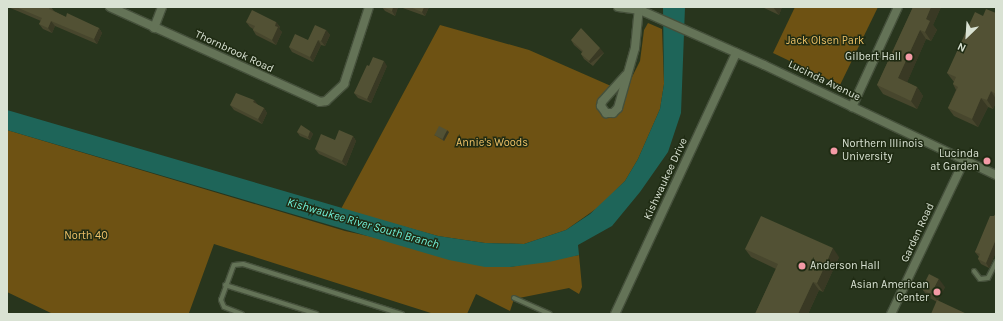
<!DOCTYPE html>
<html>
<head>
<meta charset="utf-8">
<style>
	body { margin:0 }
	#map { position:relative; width:1003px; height:321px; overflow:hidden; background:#28351d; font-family:Karla,sans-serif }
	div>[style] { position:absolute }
	.green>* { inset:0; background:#6e5213 }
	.water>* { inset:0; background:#1e6559 }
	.roads { filter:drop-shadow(1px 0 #45503b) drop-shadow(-1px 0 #45503b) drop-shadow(0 1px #45503b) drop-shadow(0 -1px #45503b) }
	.service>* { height:4px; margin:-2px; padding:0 2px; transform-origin:2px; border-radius:2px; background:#647357 }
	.minor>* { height:8px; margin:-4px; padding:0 4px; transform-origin:4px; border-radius:4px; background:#647357 }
	.wall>* { inset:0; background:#47462d }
	.shaded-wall>* { inset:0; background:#393924; transform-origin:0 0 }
	.building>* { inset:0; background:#525134; transform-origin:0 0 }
	.dots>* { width:11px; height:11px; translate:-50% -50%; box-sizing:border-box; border:2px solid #1f2b13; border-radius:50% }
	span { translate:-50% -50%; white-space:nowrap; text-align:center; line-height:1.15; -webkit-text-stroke:3px #1f2b13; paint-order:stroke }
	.park-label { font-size:11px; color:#eec167 }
	.street-label { font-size:11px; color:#d9e2d3 }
	.poi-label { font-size:11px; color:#d9e2d3 }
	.right { translate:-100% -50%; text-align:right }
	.left { translate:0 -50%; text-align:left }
	.water-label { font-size:12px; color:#70f1d9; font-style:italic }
	.frame { position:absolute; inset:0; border:8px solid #d9e2d3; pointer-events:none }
	.north { position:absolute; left:947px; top:16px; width:40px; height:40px; -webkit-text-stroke:3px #1f2b13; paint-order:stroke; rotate:205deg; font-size:11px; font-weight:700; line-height:16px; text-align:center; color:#d9e2d3 }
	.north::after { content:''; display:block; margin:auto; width:14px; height:18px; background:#d9e2d3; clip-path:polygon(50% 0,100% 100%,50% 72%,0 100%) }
</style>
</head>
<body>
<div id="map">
	<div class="green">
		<div style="clip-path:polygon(795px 7px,878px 7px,840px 85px,773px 53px)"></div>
		<div style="clip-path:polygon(648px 23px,662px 29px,664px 84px,660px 109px,638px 159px,625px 181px,600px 206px,566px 230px,524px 244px,485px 243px,438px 236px,341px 209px,440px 25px,529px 50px,611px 86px,600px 98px,598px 106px,603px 116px,612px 118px,622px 110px,622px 97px,640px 61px,644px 30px)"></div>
		<div style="clip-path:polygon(7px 130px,345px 231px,510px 267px,579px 255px,582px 287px,579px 294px,569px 288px,514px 299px,510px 311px,476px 294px,467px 314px,434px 314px,214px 244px,189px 313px,193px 314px,53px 314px,7px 292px)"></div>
	</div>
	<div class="water">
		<div style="clip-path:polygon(663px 7px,685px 7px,681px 113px,668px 152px,640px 192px,612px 226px,578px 245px,579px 255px,549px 262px,510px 267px,485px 267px,449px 260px,7px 130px,7px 110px,438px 236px,485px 243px,524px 244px,566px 230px,590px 214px,625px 181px,638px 159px,660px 109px,664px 84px)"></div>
	</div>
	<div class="roads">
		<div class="service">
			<div style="left:974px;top:271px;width:10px;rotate:53deg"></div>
			<div style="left:980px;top:279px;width:8px;rotate:-7deg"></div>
			<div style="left:988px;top:278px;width:18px;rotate:-63deg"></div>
			<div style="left:225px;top:285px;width:96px;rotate:17.5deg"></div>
			<div style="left:514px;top:298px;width:39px;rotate:24deg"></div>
			<div style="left:242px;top:314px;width:19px;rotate:-159deg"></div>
			<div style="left:224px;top:307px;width:8px;rotate:-113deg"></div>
			<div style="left:221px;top:300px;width:37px;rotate:-70deg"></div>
			<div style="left:234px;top:265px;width:9px;rotate:-6deg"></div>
			<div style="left:243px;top:264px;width:167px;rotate:17.5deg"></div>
		</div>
		<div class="minor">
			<div style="left:110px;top:7px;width:230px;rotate:24.3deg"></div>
			<div style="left:320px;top:102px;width:6px;rotate:-9deg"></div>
			<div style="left:326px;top:101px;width:25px;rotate:-43deg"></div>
			<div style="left:344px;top:84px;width:81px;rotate:-72deg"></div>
			<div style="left:618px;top:7px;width:22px;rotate:8deg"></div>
			<div style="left:640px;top:10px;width:136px;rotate:23.9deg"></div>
			<div style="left:764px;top:65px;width:257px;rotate:25.4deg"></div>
			<div style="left:154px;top:28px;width:22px;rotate:-69deg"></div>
			<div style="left:626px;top:75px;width:36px;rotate:132deg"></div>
			<div style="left:602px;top:102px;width:4px;rotate:104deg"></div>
			<div style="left:601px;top:106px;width:9px;rotate:54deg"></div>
			<div style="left:606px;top:113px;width:7px"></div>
			<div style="left:613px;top:113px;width:7px;rotate:-45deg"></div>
			<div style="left:618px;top:108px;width:62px;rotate:-74.2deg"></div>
			<div style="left:635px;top:48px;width:41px;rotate:-84.4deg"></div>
			<div style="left:852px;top:107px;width:110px;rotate:-65.3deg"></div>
			<div style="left:615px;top:314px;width:288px;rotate:-65.1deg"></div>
			<div style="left:891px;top:314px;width:170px;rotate:-64.5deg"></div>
		</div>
	</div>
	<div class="wall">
		<div style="clip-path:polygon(8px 7px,51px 7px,54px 11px,66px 17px,99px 28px,102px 33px,97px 44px,55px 26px,52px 33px,43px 29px,39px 24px,41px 21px)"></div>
		<div style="clip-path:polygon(382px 7px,398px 7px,395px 16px,385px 11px)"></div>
		<div style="clip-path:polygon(400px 7px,429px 7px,425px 16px)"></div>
		<div style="clip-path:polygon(762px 7px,782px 7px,779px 15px)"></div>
		<div style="clip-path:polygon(913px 7px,941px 7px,933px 25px,937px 30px,931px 41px,926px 39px,907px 82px,917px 87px,923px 96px,917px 109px,883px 94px,877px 85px)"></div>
		<div style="clip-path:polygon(996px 13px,996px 102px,993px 109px,988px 107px,978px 127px,954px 116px,948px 108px,956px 90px,953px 84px,954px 82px,947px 73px,983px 16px)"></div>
		<div style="clip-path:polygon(246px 22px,276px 22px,280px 27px,279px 29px,282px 32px,276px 45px,256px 35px,253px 30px,253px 29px,250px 27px)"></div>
		<div style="clip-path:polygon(326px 30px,330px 35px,325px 46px,321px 45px,313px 62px,292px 52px,289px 47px,308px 40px)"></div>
		<div style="clip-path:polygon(571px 40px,604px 53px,593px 66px,584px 59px,581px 54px,582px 52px,574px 45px)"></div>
		<div style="clip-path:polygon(369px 66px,387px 66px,371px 103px,358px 98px,354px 93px)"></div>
		<div style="clip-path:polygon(254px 100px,258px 105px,264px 108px,267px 113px,262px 124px,234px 110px,230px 105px)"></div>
		<div style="clip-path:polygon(310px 131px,313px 134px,310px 140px,300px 136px,297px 132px)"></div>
		<div style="clip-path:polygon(449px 132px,444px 141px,436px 136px,434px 135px)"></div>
		<div style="clip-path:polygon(353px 136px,356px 141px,346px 166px,319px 154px,315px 149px,335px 140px)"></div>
		<div style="clip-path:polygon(996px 213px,996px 252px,989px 268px,981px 264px,978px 259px,979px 257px,975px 252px)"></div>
		<div style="clip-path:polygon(745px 249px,839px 257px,823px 292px,819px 290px,808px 314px,755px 314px,776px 269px,751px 257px)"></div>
		<div style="clip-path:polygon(945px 287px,937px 302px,928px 297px,922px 289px)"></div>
	</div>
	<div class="shaded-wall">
		<div style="clip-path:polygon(393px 7px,398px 7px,395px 16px,392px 11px)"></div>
		<div style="clip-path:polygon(424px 7px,429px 7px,425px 16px,422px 12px)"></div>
		<div style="clip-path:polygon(773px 7px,782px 7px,779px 15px)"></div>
		<div style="clip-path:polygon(931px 7px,941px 7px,933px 25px,937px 30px,931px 41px,925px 32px,926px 19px)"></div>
		<div style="clip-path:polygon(51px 21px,55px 26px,52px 33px,48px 28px)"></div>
		<div style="clip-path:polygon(276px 22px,280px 27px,279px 29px,282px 32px,276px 45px,272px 40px,275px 26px)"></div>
		<div style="clip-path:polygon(99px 28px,102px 33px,97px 44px,94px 39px)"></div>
		<div style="clip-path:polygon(326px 30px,330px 35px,325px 46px,321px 41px)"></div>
		<div style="clip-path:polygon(920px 30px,926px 39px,905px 87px,898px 78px)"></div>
		<div style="clip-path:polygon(318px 40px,321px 45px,313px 62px,310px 57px)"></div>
		<div style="left:600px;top:48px;width:6px;height:17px;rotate:51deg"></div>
		<div style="clip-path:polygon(384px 61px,387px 66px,371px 103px,367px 99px)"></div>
		<div style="clip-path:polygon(917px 87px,923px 96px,917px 109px,911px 101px)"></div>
		<div style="clip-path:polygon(991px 91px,996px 99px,996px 102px,993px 109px,987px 100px)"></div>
		<div style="clip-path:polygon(981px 98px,988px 107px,978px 127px,972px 119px)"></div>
		<div style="clip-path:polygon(254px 100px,258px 105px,253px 102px)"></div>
		<div style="clip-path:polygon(264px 108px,267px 113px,262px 124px,258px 119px)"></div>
		<div style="clip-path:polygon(447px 130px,449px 132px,444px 141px,443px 139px)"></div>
		<div style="clip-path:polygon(310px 131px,313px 134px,310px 140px,308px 137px)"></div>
		<div style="clip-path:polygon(353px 136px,356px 141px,346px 166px,342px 161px)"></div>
		<div style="clip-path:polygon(996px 239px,996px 252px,989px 268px,986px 263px)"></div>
		<div style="clip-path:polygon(833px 248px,839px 257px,823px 292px,817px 283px)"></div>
		<div style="clip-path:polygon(939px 279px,945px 287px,938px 302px,932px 293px)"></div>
		<div style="clip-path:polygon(813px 282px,819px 290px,808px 314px,798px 314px)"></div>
	</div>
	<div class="building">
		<div style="clip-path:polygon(16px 7px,50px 7px,49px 9px,66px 17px,67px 13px,99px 28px,94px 39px,51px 21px,48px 28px,39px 24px,42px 18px)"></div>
		<div style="clip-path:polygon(382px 7px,393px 7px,392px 11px)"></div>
		<div style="clip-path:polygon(410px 7px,424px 7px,422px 12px)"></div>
		<div style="clip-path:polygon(913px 7px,931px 7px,926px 19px,930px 21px,925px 32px,920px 30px,898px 78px,917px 87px,911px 101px,877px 85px)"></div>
		<div style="clip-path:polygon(986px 9px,996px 13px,996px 94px,991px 91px,987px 100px,981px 98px,972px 119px,948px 108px,958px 87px,953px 84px,956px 77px,947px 73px,975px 12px,983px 16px)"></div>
		<div style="clip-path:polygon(252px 10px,276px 22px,275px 26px,278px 27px,272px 40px,253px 30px,255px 26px,246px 22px)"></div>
		<div style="clip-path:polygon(315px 25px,326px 30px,321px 41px,318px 40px,310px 57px,289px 47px,295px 34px,308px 40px)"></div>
		<div style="clip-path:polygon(581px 28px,600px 48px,589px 61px,581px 54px,583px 51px,571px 40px)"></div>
		<div style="clip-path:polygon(373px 57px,384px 61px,367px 99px,354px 93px,367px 65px,369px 66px)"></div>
		<div style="clip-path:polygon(236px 93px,254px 100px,253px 102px,264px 108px,258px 119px,230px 105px)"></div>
		<div style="clip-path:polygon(301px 125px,310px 131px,308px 137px,297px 132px)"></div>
		<div style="left:439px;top:126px;width:9px;height:10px;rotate:27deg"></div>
		<div style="clip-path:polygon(339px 130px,353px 136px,342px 161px,315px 149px,321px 134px,335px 140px)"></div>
		<div style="clip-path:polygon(996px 213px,996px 239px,986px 263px,978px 259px,980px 254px,975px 252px,990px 216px,994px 216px)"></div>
		<div style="clip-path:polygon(761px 216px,833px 248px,817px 283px,813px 282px,798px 314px,755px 314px,778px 264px,745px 249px)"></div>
		<div style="left:929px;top:274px;width:11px;height:17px;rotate:27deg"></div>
		<div style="clip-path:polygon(937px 300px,967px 314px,931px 314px)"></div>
	</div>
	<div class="dots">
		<div style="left:909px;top:57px;background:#f49aa6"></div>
		<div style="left:834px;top:151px;background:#f49aa6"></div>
		<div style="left:987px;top:161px;background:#f49aa6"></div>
		<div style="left:802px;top:266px;background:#f49aa6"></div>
		<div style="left:937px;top:292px;background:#f49aa6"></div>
	</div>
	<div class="park-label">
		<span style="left:825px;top:41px">Jack Olsen Park</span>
		<span style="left:492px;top:143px">Annie's Woods</span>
		<span style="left:86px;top:236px">North 40</span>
	</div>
	<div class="street-label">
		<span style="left:234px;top:52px;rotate:25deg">Thornbrook Road</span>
		<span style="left:824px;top:81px;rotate:26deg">Lucinda Avenue</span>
		<span style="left:666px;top:179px;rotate:-65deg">Kishwaukee Drive</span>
		<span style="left:918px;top:233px;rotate:-65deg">Garden Road</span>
	</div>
	<div class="poi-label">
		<span class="right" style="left:901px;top:57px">Gilbert Hall</span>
		<span class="left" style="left:842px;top:151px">Northern Illinois<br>University</span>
		<span class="right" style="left:979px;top:161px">Lucinda<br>at Garden</span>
		<span class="left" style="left:810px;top:266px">Anderson Hall</span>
		<span class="right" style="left:929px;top:292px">Asian American<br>Center</span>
	</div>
	<div class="water-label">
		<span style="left:363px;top:224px;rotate:16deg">Kishwaukee River South Branch</span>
	</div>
	<div class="frame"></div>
	<div class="north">N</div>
</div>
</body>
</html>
